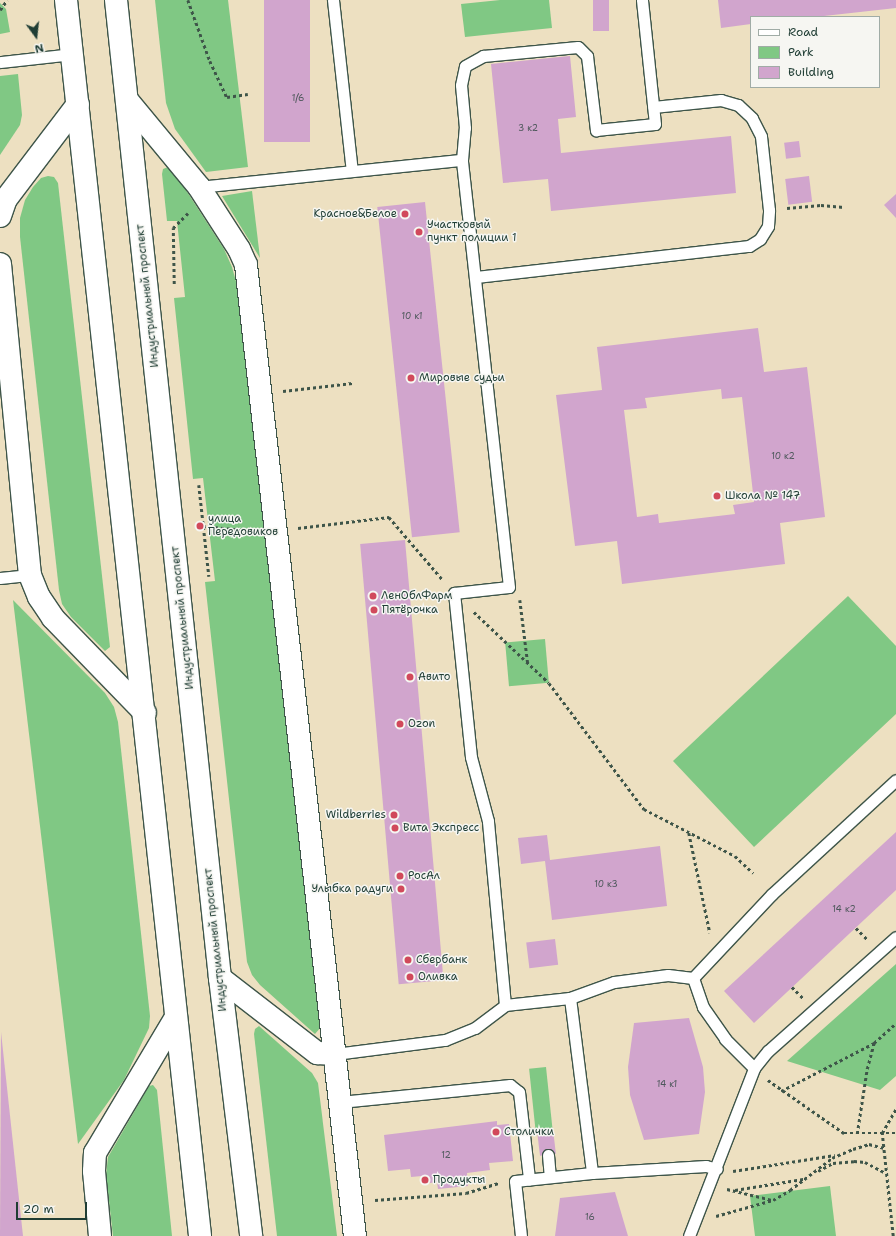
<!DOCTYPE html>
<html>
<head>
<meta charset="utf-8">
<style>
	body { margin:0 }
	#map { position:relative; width:896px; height:1236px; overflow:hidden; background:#ede0c1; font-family:"Shantell Sans",sans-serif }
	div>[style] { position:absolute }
	.green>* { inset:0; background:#80c884; transform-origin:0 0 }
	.building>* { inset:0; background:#d1a5cd; transform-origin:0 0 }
	.path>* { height:2.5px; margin-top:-1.25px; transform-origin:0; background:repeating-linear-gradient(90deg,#3e5549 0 3px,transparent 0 6px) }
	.roads { filter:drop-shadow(1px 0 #3e5549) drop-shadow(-1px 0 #3e5549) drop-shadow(0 1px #3e5549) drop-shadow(0 -1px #3e5549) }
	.lane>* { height:11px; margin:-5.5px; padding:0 5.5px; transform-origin:5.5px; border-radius:5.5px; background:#fff }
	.street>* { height:22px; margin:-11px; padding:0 11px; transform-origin:11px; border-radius:11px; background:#fff }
	.primary>* { height:22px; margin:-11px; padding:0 11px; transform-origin:11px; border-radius:11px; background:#fff }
	.dots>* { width:11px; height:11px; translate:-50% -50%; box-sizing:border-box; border:2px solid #f6f6f2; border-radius:50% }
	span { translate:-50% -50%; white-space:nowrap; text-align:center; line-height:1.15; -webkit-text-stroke:3px #f6f6f2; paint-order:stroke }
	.number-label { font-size:9px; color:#4c575a }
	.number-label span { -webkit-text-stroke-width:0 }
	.poi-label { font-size:11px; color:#1f3d34 }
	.right { translate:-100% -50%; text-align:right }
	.left { translate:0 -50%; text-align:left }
	.street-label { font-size:11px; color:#1f3d34 }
	.legend { position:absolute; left:750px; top:16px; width:130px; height:72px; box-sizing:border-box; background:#f6f6f2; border:1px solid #a0aca6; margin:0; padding:5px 7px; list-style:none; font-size:12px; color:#1f3d34 }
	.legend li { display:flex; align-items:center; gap:8px; height:20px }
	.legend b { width:20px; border:1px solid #a0aca6 }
	.north { position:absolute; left:16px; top:16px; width:40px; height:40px; -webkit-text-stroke:3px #f6f6f2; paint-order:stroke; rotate:165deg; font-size:11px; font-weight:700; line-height:16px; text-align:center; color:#1f3d34 }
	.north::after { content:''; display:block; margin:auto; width:14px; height:18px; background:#1f3d34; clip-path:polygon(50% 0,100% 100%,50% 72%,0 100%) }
	.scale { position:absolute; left:16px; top:1202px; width:71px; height:18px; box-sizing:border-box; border:2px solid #1f3d34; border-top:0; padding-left:5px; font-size:12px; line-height:14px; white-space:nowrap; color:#1f3d34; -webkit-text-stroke:3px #f6f6f2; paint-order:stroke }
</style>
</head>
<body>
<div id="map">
	<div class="green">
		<div style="clip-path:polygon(155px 0,228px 0,248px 167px,206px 172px,175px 129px,166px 103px)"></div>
		<div style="clip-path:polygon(500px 0,549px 0,552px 28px,465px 37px,461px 4px)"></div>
		<div style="clip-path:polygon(0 3px,6px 9px,10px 32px,0 34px)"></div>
		<div style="clip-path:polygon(18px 74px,22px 115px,20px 125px,0 155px,0 76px)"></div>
		<div style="clip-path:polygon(168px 167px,173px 170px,224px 249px,232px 267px,237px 285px,321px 1027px,315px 1034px,260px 985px,252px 975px,247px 962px,205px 582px,215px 581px,203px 478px,193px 479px,174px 298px,185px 297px,177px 221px,167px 221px,162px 174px,163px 169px)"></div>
		<div style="clip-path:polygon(48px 176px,54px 177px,58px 183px,110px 647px,105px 651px,71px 617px,62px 604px,59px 590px,20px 237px,20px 218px,25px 200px,33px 187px,41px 178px)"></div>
		<div style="clip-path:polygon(252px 191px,260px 258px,222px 196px)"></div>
		<div style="clip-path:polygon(848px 596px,896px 646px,896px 714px,754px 847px,673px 761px)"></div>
		<div style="clip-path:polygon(13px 600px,105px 693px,114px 707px,118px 722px,150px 1016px,149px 1028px,124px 1080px,78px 1144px)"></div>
		<div style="left:545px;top:639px;width:44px;height:40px;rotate:85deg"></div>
		<div style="clip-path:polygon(896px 964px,896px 1076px,880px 1090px,787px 1061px)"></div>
		<div style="clip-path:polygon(259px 1026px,312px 1073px,318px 1083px,337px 1236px,277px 1236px,254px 1034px,255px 1029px)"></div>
		<div style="left:546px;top:1067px;width:63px;height:17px;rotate:84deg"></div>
		<div style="clip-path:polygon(153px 1085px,157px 1090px,172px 1236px,113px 1236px,106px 1175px,108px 1157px,149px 1086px)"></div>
		<div style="clip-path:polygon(830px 1186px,836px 1236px,755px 1236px,750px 1196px)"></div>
	</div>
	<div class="building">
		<div style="left:264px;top:0;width:46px;height:142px"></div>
		<div style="left:593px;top:0;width:16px;height:31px"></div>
		<div style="clip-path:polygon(718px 0,896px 0,896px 8px,815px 17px,751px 17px,751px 24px,721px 28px)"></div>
		<div style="clip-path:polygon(570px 56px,576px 117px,558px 119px,561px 153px,731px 136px,736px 193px,551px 211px,548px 179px,503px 183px,491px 64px)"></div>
		<div style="left:799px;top:141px;width:16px;height:15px;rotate:83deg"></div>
		<div style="left:809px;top:176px;width:26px;height:24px;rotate:83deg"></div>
		<div style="clip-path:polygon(896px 194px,896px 218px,884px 205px)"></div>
		<div style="left:425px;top:202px;width:332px;height:48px;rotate:84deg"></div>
		<div style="clip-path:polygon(evenodd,758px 328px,764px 372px,807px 367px,825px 517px,780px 523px,785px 564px,622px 584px,617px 541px,575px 546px,556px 395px,602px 390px,597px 347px,758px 328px,721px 389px,722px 399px,742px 397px,754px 502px,733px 505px,735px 514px,659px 523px,658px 514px,637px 517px,624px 410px,647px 408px,645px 398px,721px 389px)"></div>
		<div style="left:405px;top:540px;width:442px;height:45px;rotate:85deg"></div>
		<div style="clip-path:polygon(896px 832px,896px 890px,754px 1023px,724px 991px)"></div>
		<div style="clip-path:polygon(547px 835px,550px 860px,660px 846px,667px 906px,552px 920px,545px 861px,521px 864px,518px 838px)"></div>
		<div style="left:555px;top:939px;width:26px;height:29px;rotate:83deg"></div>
		<div style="clip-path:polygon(689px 1018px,703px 1067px,705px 1092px,699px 1134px,644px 1140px,630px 1095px,628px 1067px,634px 1023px)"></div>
		<div style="clip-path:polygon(1px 1032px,23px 1236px,0 1236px)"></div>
		<div style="clip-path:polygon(497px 1121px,497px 1125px,509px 1124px,513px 1161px,489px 1163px,490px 1170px,467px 1173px,468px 1186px,438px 1189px,437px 1182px,423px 1184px,422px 1176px,411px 1177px,410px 1169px,388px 1171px,384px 1135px)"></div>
		<div style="left:553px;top:1130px;width:24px;height:16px;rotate:83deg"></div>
		<div style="clip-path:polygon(615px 1192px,628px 1236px,555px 1236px,560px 1198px)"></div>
	</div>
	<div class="path">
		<div style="left:188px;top:0;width:65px;rotate:70.2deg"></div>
		<div style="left:210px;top:61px;width:40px;rotate:65deg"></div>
		<div style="left:227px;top:97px;width:21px;rotate:-8deg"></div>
		<div style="left:0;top:10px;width:12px;rotate:-55deg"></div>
		<div style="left:787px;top:208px;width:34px;rotate:-5deg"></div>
		<div style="left:821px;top:205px;width:23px;rotate:5deg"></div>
		<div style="left:174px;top:284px;width:56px;rotate:-91deg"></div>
		<div style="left:173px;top:228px;width:21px;rotate:-45deg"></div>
		<div style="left:283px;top:391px;width:70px;rotate:-6.5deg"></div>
		<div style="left:199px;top:485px;width:92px;rotate:83.7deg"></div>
		<div style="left:203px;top:526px;width:50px;rotate:5.7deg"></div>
		<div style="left:298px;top:528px;width:92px;rotate:-6.9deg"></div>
		<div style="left:389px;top:517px;width:83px;rotate:49.4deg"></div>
		<div style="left:520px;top:600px;width:64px;rotate:82.9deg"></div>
		<div style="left:474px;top:612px;width:103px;rotate:43.4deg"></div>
		<div style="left:549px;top:683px;width:158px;rotate:53deg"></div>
		<div style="left:644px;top:809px;width:102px;rotate:27.3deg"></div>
		<div style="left:735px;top:856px;width:25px;rotate:43deg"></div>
		<div style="left:689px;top:833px;width:102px;rotate:78.1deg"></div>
		<div style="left:856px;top:928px;width:16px;rotate:45deg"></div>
		<div style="left:792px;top:987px;width:16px;rotate:45deg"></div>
		<div style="left:768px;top:1080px;width:93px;rotate:34.9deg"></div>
		<div style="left:844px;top:1133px;width:52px"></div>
		<div style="left:781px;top:1091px;width:105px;rotate:-27.3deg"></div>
		<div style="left:874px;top:1043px;width:30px;rotate:-42deg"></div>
		<div style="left:857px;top:1134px;width:66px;rotate:-81.3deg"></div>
		<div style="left:867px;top:1069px;width:27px;rotate:-75deg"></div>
		<div style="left:733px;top:1171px;width:103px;rotate:-8.9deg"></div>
		<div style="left:818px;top:1171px;width:17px;rotate:-28deg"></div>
		<div style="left:833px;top:1163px;width:21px;rotate:-5deg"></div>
		<div style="left:854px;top:1161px;width:11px;rotate:5deg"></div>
		<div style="left:865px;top:1162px;width:24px;rotate:28deg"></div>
		<div style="left:727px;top:1189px;width:46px;rotate:13.7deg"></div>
		<div style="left:735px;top:1190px;width:69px;rotate:-9.2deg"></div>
		<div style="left:375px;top:1200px;width:91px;rotate:-4.4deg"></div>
		<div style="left:466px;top:1193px;width:34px;rotate:-17deg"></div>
		<div style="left:716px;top:1216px;width:59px;rotate:-15.7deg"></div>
		<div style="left:773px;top:1200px;width:20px;rotate:-30deg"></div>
		<div style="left:790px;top:1190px;width:53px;rotate:-37.3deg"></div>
		<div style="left:832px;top:1158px;width:23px;rotate:-23deg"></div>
		<div style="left:853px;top:1149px;width:17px;rotate:-17deg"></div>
		<div style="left:869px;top:1144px;width:16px;rotate:15deg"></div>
		<div style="left:893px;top:1236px;width:104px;rotate:-96.1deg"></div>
		<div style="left:882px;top:1133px;width:28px;rotate:-60deg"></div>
	</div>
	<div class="roads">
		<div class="lane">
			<div style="left:333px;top:0;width:172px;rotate:83.7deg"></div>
			<div style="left:0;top:62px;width:72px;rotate:-6.3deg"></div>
			<div style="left:199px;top:187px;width:264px;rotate:-5.9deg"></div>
			<div style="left:476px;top:277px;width:275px;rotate:-6.5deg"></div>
			<div style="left:749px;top:246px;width:13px;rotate:-32deg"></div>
			<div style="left:760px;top:239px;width:15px;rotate:-58deg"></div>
			<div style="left:768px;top:226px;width:16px;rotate:-86deg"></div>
			<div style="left:769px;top:210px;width:74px;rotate:-96.2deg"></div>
			<div style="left:761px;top:136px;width:20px;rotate:-117deg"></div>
			<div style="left:752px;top:118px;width:19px;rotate:-137deg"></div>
			<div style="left:738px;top:105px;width:18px;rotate:-164deg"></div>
			<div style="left:721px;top:100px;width:68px;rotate:174.1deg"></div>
			<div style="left:0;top:578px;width:30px;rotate:-6deg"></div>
			<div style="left:693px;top:978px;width:115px;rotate:-46.8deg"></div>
			<div style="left:772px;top:894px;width:168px;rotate:-42.6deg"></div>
			<div style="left:693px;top:978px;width:31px;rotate:71deg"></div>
			<div style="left:703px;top:1007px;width:39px;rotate:55deg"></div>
			<div style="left:725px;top:1039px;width:41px;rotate:45deg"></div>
			<div style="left:570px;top:998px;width:176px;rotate:82.8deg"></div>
			<div style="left:505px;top:1005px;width:185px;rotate:-95.3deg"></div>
			<div style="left:488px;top:821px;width:66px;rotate:-104.9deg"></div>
			<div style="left:471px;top:757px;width:165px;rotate:-95.9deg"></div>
			<div style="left:454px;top:593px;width:55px;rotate:-6.2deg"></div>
			<div style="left:509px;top:587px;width:430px;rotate:-96.3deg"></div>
			<div style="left:462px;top:160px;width:32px;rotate:-85deg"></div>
			<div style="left:465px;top:128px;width:43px;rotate:-95.3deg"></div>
			<div style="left:461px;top:85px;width:19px;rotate:-78deg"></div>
			<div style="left:465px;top:66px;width:21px;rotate:-29deg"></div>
			<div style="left:483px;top:56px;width:95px;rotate:-5.4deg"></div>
			<div style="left:578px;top:47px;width:13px;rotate:45deg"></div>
			<div style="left:587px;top:56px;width:75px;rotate:83.1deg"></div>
			<div style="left:596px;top:130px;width:59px;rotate:-5.8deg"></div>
			<div style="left:655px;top:124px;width:125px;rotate:-96deg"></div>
			<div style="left:335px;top:1054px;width:111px;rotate:-7.3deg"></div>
			<div style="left:445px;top:1040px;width:32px;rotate:-22deg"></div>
			<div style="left:475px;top:1028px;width:38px;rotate:-37deg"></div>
			<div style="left:505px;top:1005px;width:65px;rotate:-6.1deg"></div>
			<div style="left:570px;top:998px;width:47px;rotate:-20deg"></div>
			<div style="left:614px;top:982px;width:54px;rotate:-7.4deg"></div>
			<div style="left:668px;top:975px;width:25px;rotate:7deg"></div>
			<div style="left:340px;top:1102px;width:171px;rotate:-5.7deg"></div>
			<div style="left:510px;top:1085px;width:11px;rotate:38deg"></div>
			<div style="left:519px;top:1092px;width:88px;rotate:83.4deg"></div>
			<div style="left:548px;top:1155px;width:22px;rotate:85deg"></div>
			<div style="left:521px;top:1236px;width:55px;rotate:-96.2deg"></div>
			<div style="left:515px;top:1181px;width:77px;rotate:-5.9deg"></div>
			<div style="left:592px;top:1173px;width:114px;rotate:-3.5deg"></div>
			<div style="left:706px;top:1166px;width:11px;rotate:15deg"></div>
			<div style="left:689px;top:1236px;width:180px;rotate:-68.8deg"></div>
			<div style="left:754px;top:1068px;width:22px;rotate:-51deg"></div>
			<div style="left:768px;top:1051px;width:171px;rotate:-41.7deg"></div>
		</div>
		<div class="street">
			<div style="left:127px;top:100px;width:113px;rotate:50.4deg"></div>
			<div style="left:199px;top:187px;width:74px;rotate:57.2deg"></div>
			<div style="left:239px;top:249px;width:17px;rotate:66deg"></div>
			<div style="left:246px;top:265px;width:977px;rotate:83.6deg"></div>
			<div style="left:0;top:216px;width:18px;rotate:-71deg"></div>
			<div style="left:6px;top:199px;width:119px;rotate:-52.8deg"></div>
			<div style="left:0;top:264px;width:312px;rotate:84.5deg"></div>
			<div style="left:30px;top:575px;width:24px;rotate:68deg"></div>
			<div style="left:39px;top:597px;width:25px;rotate:56deg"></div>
			<div style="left:53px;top:618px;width:132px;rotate:45.9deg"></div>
			<div style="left:220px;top:978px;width:123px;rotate:37.7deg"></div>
			<div style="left:317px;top:1053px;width:18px;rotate:3deg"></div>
			<div style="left:100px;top:1236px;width:65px;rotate:-95.3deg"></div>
			<div style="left:94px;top:1171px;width:18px;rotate:-87deg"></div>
			<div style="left:95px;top:1153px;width:158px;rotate:-59.2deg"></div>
		</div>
		<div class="primary">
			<div style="left:66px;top:0;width:1243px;rotate:83.81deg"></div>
			<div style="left:116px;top:0;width:984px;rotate:83.93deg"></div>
			<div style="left:220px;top:978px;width:260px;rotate:83.1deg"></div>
		</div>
	</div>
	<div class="dots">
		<div style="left:405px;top:214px;background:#d1495b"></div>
		<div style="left:419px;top:232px;background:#d1495b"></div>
		<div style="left:411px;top:378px;background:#d1495b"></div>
		<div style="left:717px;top:496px;background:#d1495b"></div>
		<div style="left:200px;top:526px;background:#d1495b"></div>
		<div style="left:373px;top:596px;background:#d1495b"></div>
		<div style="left:374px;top:610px;background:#d1495b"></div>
		<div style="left:410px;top:677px;background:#d1495b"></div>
		<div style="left:400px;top:724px;background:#d1495b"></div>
		<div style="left:394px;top:815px;background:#d1495b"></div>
		<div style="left:395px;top:828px;background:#d1495b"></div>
		<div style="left:400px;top:876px;background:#d1495b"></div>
		<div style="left:401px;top:889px;background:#d1495b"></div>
		<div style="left:408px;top:960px;background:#d1495b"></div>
		<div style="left:410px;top:977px;background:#d1495b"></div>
		<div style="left:496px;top:1132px;background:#d1495b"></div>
		<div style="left:425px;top:1180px;background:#d1495b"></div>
	</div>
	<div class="number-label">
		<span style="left:298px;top:98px">1/6</span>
		<span style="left:528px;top:128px">3 к2</span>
		<span style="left:412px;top:316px">10 к1</span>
		<span style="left:783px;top:456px">10 к2</span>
		<span style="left:606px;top:884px">10 к3</span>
		<span style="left:844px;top:909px">14 к2</span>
		<span style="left:667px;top:1084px">14 к1</span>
		<span style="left:446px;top:1155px">12</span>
		<span style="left:590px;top:1217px">16</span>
	</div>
	<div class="poi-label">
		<span class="right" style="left:397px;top:214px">Красное&amp;Белое</span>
		<span class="left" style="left:427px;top:232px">Участковый<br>пункт полиции 1</span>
		<span class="left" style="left:419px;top:378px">Мировые судьи</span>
		<span class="left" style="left:725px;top:496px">Школа № 147</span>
		<span class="left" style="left:208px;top:526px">улица<br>Передовиков</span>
		<span class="left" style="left:381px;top:596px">ЛенОблФарм</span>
		<span class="left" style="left:382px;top:610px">Пятёрочка</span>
		<span class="left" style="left:418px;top:677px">Авито</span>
		<span class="left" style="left:408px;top:724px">Ozon</span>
		<span class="right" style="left:386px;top:815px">Wildberries</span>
		<span class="left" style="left:403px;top:828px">Вита Экспресс</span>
		<span class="left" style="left:408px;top:876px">РосАл</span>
		<span class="right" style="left:393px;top:889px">Улыбка радуги</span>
		<span class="left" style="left:416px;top:960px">Сбербанк</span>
		<span class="left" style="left:418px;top:977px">Оливка</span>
		<span class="left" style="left:504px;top:1132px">Столички</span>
		<span class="left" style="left:433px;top:1180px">Продукты</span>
	</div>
	<div class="street-label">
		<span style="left:148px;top:296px;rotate:-96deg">Индустриальный проспект</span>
		<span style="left:183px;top:618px;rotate:-96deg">Индустриальный проспект</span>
		<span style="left:216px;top:940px;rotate:-96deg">Индустриальный проспект</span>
	</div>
	<ul class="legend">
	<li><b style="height:5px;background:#fff"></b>Road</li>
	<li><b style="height:11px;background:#80c884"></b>Park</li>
	<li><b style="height:11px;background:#d1a5cd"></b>Building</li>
	</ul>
	<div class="north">N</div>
	<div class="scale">20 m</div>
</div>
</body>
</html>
